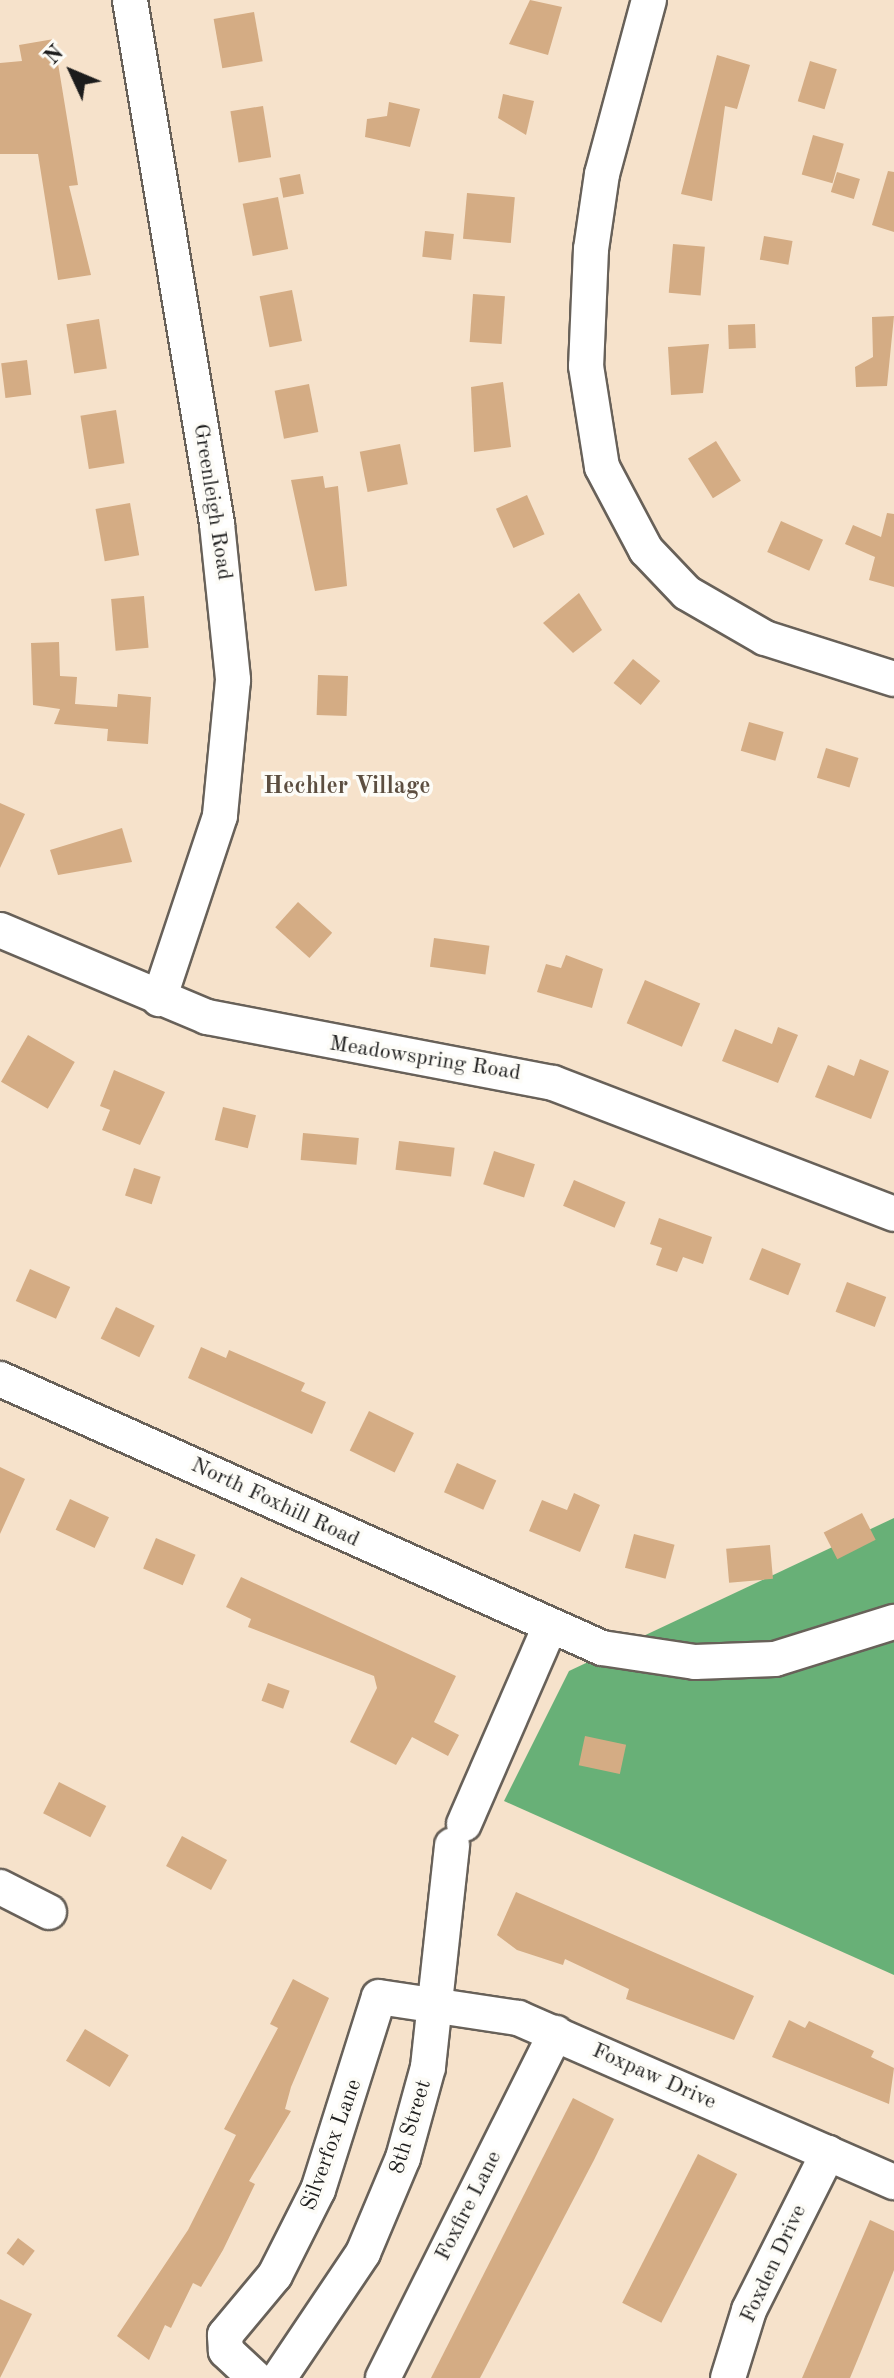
<!DOCTYPE html>
<html>
<head>
<meta charset="utf-8">
<style>
	body { margin:0 }
	#map { position:relative; width:894px; height:2378px; overflow:hidden; background:#f6e2cb; font-family:"Old Standard TT",serif }
	div>[style] { position:absolute }
	.forest>* { inset:0; background:#68b077 }
	.building>* { inset:0; background:#d4ac84; transform-origin:0 0 }
	.roads { filter:drop-shadow(2px 0 #686159) drop-shadow(-2px 0 #686159) drop-shadow(0 2px #686159) drop-shadow(0 -2px #686159) }
	.minor>* { height:34px; margin:-17px; padding:0 17px; transform-origin:17px; border-radius:17px; background:#fff }
	span { translate:-50% -50%; white-space:nowrap; text-align:center; line-height:1.15; -webkit-text-stroke:7px #fdfcf7; paint-order:stroke }
	.street-label { font-size:22px; color:#1c1c1c }
	.neighbourhood-label { font-size:24px; color:#5c4e40; font-weight:700 }
	.north { position:absolute; left:32px; top:32px; width:80px; height:80px; -webkit-text-stroke:6px #fdfcf7; paint-order:stroke; rotate:314deg; font-size:22px; font-weight:700; line-height:32px; text-align:center; color:#1c1c1c }
	.north::after { content:''; display:block; margin:auto; width:28px; height:36px; background:#1c1c1c; clip-path:polygon(50% 0,100% 100%,50% 72%,0 100%) }
</style>
</head>
<body>
<div id="map">
	<div class="forest">
		<div style="clip-path:polygon(894px 1518px,894px 1975px,504px 1801px,569px 1671px)"></div>
	</div>
	<div class="building">
		<div style="clip-path:polygon(530px 0,562px 7px,548px 55px,509px 44px)"></div>
		<div style="left:254px;top:12px;width:50px;height:41px;rotate:80deg"></div>
		<div style="clip-path:polygon(54px 39px,78px 185px,69px 186px,91px 275px,58px 280px,38px 154px,0 154px,0 63px,22px 61px,19px 45px)"></div>
		<div style="clip-path:polygon(717px 55px,750px 65px,737px 109px,725px 106px,712px 201px,681px 194px)"></div>
		<div style="left:810px;top:61px;width:28px;height:42px;rotate:17deg"></div>
		<div style="clip-path:polygon(503px 94px,534px 101px,526px 135px,498px 118px)"></div>
		<div style="clip-path:polygon(389px 102px,420px 109px,410px 147px,365px 137px,367px 119px,387px 116px)"></div>
		<div style="left:263px;top:106px;width:52px;height:33px;rotate:81deg"></div>
		<div style="left:813px;top:135px;width:32px;height:41px;rotate:16deg"></div>
		<div style="clip-path:polygon(888px 171px,894px 172px,894px 232px,872px 225px)"></div>
		<div style="left:837px;top:172px;width:24px;height:21px;rotate:17deg"></div>
		<div style="left:300px;top:174px;width:20px;height:21px;rotate:79deg"></div>
		<div style="left:467px;top:193px;width:48px;height:46px;rotate:5deg"></div>
		<div style="left:278px;top:197px;width:53px;height:36px;rotate:79deg"></div>
		<div style="left:425px;top:231px;width:29px;height:26px;rotate:6deg"></div>
		<div style="left:764px;top:236px;width:29px;height:24px;rotate:10deg"></div>
		<div style="left:673px;top:244px;width:32px;height:49px;rotate:5deg"></div>
		<div style="left:292px;top:290px;width:52px;height:33px;rotate:79deg"></div>
		<div style="left:473px;top:294px;width:32px;height:48px;rotate:4deg"></div>
		<div style="clip-path:polygon(894px 316px,887px 386px,856px 387px,855px 367px,873px 357px,872px 317px)"></div>
		<div style="left:99px;top:319px;width:50px;height:33px;rotate:81deg"></div>
		<div style="left:755px;top:324px;width:24px;height:27px;rotate:88deg"></div>
		<div style="clip-path:polygon(709px 344px,703px 393px,671px 395px,668px 347px)"></div>
		<div style="left:27px;top:360px;width:35px;height:26px;rotate:83deg"></div>
		<div style="clip-path:polygon(503px 382px,511px 447px,474px 452px,471px 387px)"></div>
		<div style="left:309px;top:384px;width:49px;height:35px;rotate:79deg"></div>
		<div style="left:116px;top:410px;width:54px;height:36px;rotate:81deg"></div>
		<div style="left:716px;top:441px;width:47px;height:33px;rotate:58deg"></div>
		<div style="left:400px;top:444px;width:41px;height:41px;rotate:79deg"></div>
		<div style="clip-path:polygon(323px 476px,325px 488px,338px 486px,347px 586px,315px 591px,291px 480px)"></div>
		<div style="left:527px;top:495px;width:43px;height:34px;rotate:66deg"></div>
		<div style="left:130px;top:503px;width:53px;height:35px;rotate:80deg"></div>
		<div style="clip-path:polygon(887px 513px,894px 514px,894px 587px,869px 580px,875px 557px,845px 544px,853px 525px,881px 537px)"></div>
		<div style="left:781px;top:521px;width:46px;height:34px;rotate:24deg"></div>
		<div style="clip-path:polygon(579px 593px,602px 630px,573px 653px,543px 623px)"></div>
		<div style="left:144px;top:596px;width:52px;height:33px;rotate:85deg"></div>
		<div style="clip-path:polygon(59px 642px,60px 676px,77px 677px,75px 704px,117px 707px,118px 694px,151px 697px,148px 744px,107px 741px,108px 729px,54px 724px,60px 709px,33px 705px,31px 643px)"></div>
		<div style="left:633px;top:659px;width:35px;height:31px;rotate:39deg"></div>
		<div style="left:318px;top:675px;width:30px;height:40px;rotate:2deg"></div>
		<div style="left:749px;top:722px;width:36px;height:30px;rotate:16deg"></div>
		<div style="left:826px;top:748px;width:34px;height:31px;rotate:17deg"></div>
		<div style="clip-path:polygon(0 803px,25px 814px,0 868px)"></div>
		<div style="clip-path:polygon(122px 828px,132px 862px,58px 875px,50px 850px)"></div>
		<div style="left:298px;top:902px;width:46px;height:34px;rotate:42deg"></div>
		<div style="left:434px;top:938px;width:56px;height:29px;rotate:8deg"></div>
		<div style="clip-path:polygon(566px 955px,603px 969px,592px 1008px,537px 992px,546px 964px,561px 968px)"></div>
		<div style="left:645px;top:980px;width:60px;height:47px;rotate:23deg"></div>
		<div style="clip-path:polygon(778px 1027px,798px 1035px,778px 1083px,722px 1061px,735px 1029px,772px 1044px)"></div>
		<div style="left:28px;top:1035px;width:54px;height:54px;rotate:30deg"></div>
		<div style="clip-path:polygon(860px 1059px,889px 1071px,871px 1119px,815px 1097px,828px 1065px,854px 1076px)"></div>
		<div style="clip-path:polygon(114px 1070px,165px 1092px,140px 1145px,102px 1130px,110px 1110px,100px 1106px)"></div>
		<div style="left:223px;top:1107px;width:34px;height:34px;rotate:14deg"></div>
		<div style="left:303px;top:1133px;width:56px;height:27px;rotate:5deg"></div>
		<div style="left:399px;top:1141px;width:56px;height:29px;rotate:7deg"></div>
		<div style="left:494px;top:1151px;width:43px;height:35px;rotate:18deg"></div>
		<div style="left:134px;top:1168px;width:28px;height:29px;rotate:18deg"></div>
		<div style="left:574px;top:1180px;width:56px;height:28px;rotate:23deg"></div>
		<div style="clip-path:polygon(659px 1218px,712px 1237px,703px 1264px,683px 1257px,677px 1272px,656px 1265px,662px 1248px,650px 1244px)"></div>
		<div style="left:762px;top:1248px;width:42px;height:34px;rotate:22deg"></div>
		<div style="left:30px;top:1269px;width:44px;height:35px;rotate:24deg"></div>
		<div style="left:847px;top:1282px;width:42px;height:32px;rotate:21deg"></div>
		<div style="left:116px;top:1307px;width:43px;height:35px;rotate:26deg"></div>
		<div style="clip-path:polygon(201px 1347px,226px 1358px,229px 1350px,305px 1383px,301px 1391px,326px 1402px,312px 1434px,188px 1378px)"></div>
		<div style="left:369px;top:1411px;width:50px;height:44px;rotate:26deg"></div>
		<div style="left:457px;top:1463px;width:43px;height:32px;rotate:24deg"></div>
		<div style="clip-path:polygon(0 1467px,25px 1479px,0 1534px)"></div>
		<div style="clip-path:polygon(574px 1493px,600px 1505px,580px 1552px,529px 1531px,542px 1500px,567px 1510px)"></div>
		<div style="left:70px;top:1499px;width:43px;height:34px;rotate:25deg"></div>
		<div style="left:862px;top:1513px;width:30px;height:43px;rotate:63deg"></div>
		<div style="left:634px;top:1534px;width:42px;height:35px;rotate:15deg"></div>
		<div style="left:156px;top:1538px;width:43px;height:33px;rotate:23deg"></div>
		<div style="left:770px;top:1545px;width:34px;height:44px;rotate:85deg"></div>
		<div style="clip-path:polygon(241px 1577px,456px 1676px,434px 1722px,459px 1735px,448px 1756px,412px 1737px,396px 1765px,350px 1742px,377px 1688px,374px 1676px,248px 1627px,251px 1619px,226px 1607px)"></div>
		<div style="left:268px;top:1683px;width:23px;height:19px;rotate:20deg"></div>
		<div style="left:585px;top:1736px;width:42px;height:30px;rotate:12deg"></div>
		<div style="left:59px;top:1782px;width:53px;height:35px;rotate:27deg"></div>
		<div style="left:182px;top:1836px;width:51px;height:34px;rotate:28deg"></div>
		<div style="clip-path:polygon(516px 1892px,754px 1996px,734px 2040px,626px 1999px,629px 1989px,565px 1959px,563px 1965px,517px 1950px,497px 1935px)"></div>
		<div style="clip-path:polygon(293px 1979px,329px 1998px,291px 2087px,285px 2109px,291px 2111px,249px 2181px,255px 2184px,223px 2250px,201px 2287px,193px 2283px,171px 2328px,165px 2325px,149px 2360px,117px 2336px,188px 2230px,236px 2135px,224px 2129px,278px 2028px,270px 2024px)"></div>
		<div style="clip-path:polygon(789px 2020px,805px 2028px,809px 2021px,874px 2051px,871px 2057px,894px 2068px,889px 2104px,772px 2057px)"></div>
		<div style="left:85px;top:2029px;width:51px;height:37px;rotate:31deg"></div>
		<div style="clip-path:polygon(573px 2098px,614px 2119px,594px 2160px,480px 2378px,431px 2378px)"></div>
		<div style="left:698px;top:2154px;width:44px;height:167px;rotate:27deg"></div>
		<div style="clip-path:polygon(870px 2220px,894px 2231px,894px 2270px,862px 2349px,850px 2378px,802px 2378px)"></div>
		<div style="left:18px;top:2238px;width:21px;height:19px;rotate:37deg"></div>
		<div style="clip-path:polygon(0 2299px,32px 2314px,0 2378px)"></div>
	</div>
	<div class="roads">
		<div class="minor">
			<div style="left:130px;top:0;width:531px;rotate:80.57deg"></div>
			<div style="left:217px;top:524px;width:157px;rotate:84.1deg"></div>
			<div style="left:233px;top:680px;width:137px;rotate:95.5deg"></div>
			<div style="left:220px;top:816px;width:193px;rotate:108.4deg"></div>
			<div style="left:649px;top:0;width:180px;rotate:105.1deg"></div>
			<div style="left:602px;top:174px;width:76px;rotate:98.3deg"></div>
			<div style="left:591px;top:249px;width:117px;rotate:92.4deg"></div>
			<div style="left:586px;top:366px;width:102px;rotate:81deg"></div>
			<div style="left:602px;top:467px;width:94px;rotate:62.1deg"></div>
			<div style="left:646px;top:550px;width:59px;rotate:46.4deg"></div>
			<div style="left:687px;top:593px;width:90px;rotate:30deg"></div>
			<div style="left:765px;top:638px;width:135px;rotate:17.6deg"></div>
			<div style="left:0;top:930px;width:225px;rotate:22.8deg"></div>
			<div style="left:207px;top:1017px;width:352px;rotate:10.8deg"></div>
			<div style="left:553px;top:1083px;width:365px;rotate:21deg"></div>
			<div style="left:0;top:1379px;width:659px;rotate:24.08deg"></div>
			<div style="left:602px;top:1648px;width:94px;rotate:8.6deg"></div>
			<div style="left:695px;top:1662px;width:80px;rotate:-2.1deg"></div>
			<div style="left:775px;top:1659px;width:125px;rotate:-17.3deg"></div>
			<div style="left:464px;top:1824px;width:216px;rotate:-66.5deg"></div>
			<div style="left:0;top:1887px;width:55px;rotate:27deg"></div>
			<div style="left:255px;top:2378px;width:40px;rotate:-137deg"></div>
			<div style="left:226px;top:2351px;width:16px;rotate:-94deg"></div>
			<div style="left:225px;top:2335px;width:78px;rotate:-50.2deg"></div>
			<div style="left:275px;top:2275px;width:95px;rotate:-63.2deg"></div>
			<div style="left:318px;top:2190px;width:202px;rotate:-72.5deg"></div>
			<div style="left:379px;top:1997px;width:141px;rotate:8.6deg"></div>
			<div style="left:518px;top:2018px;width:410px;rotate:23.6deg"></div>
			<div style="left:279px;top:2378px;width:151px;rotate:-56.1deg"></div>
			<div style="left:363px;top:2253px;width:103px;rotate:-67.2deg"></div>
			<div style="left:403px;top:2158px;width:94px;rotate:-74.6deg"></div>
			<div style="left:428px;top:2067px;width:223px;rotate:-83.8deg"></div>
			<div style="left:383px;top:2378px;width:386px;rotate:-63.4deg"></div>
			<div style="left:728px;top:2378px;width:71px;rotate:-72.8deg"></div>
			<div style="left:749px;top:2310px;width:176px;rotate:-63.3deg"></div>
		</div>
	</div>
	<div class="street-label">
		<span style="left:212px;top:502px;rotate:81deg">Greenleigh Road</span>
		<span style="left:425px;top:1059px;rotate:9deg">Meadowspring Road</span>
		<span style="left:275px;top:1503px;rotate:25deg">North Foxhill Road</span>
		<span style="left:654px;top:2077px;rotate:24deg">Foxpaw Drive</span>
		<span style="left:411px;top:2127px;rotate:-73deg">8th Street</span>
		<span style="left:332px;top:2145px;rotate:-70deg">Silverfox Lane</span>
		<span style="left:469px;top:2206px;rotate:-63deg">Foxfire Lane</span>
		<span style="left:774px;top:2264px;rotate:-65deg">Foxden Drive</span>
	</div>
	<div class="neighbourhood-label">
		<span style="left:347px;top:788px">Hechler Village</span>
	</div>
	<div class="north">N</div>
</div>
</body>
</html>
